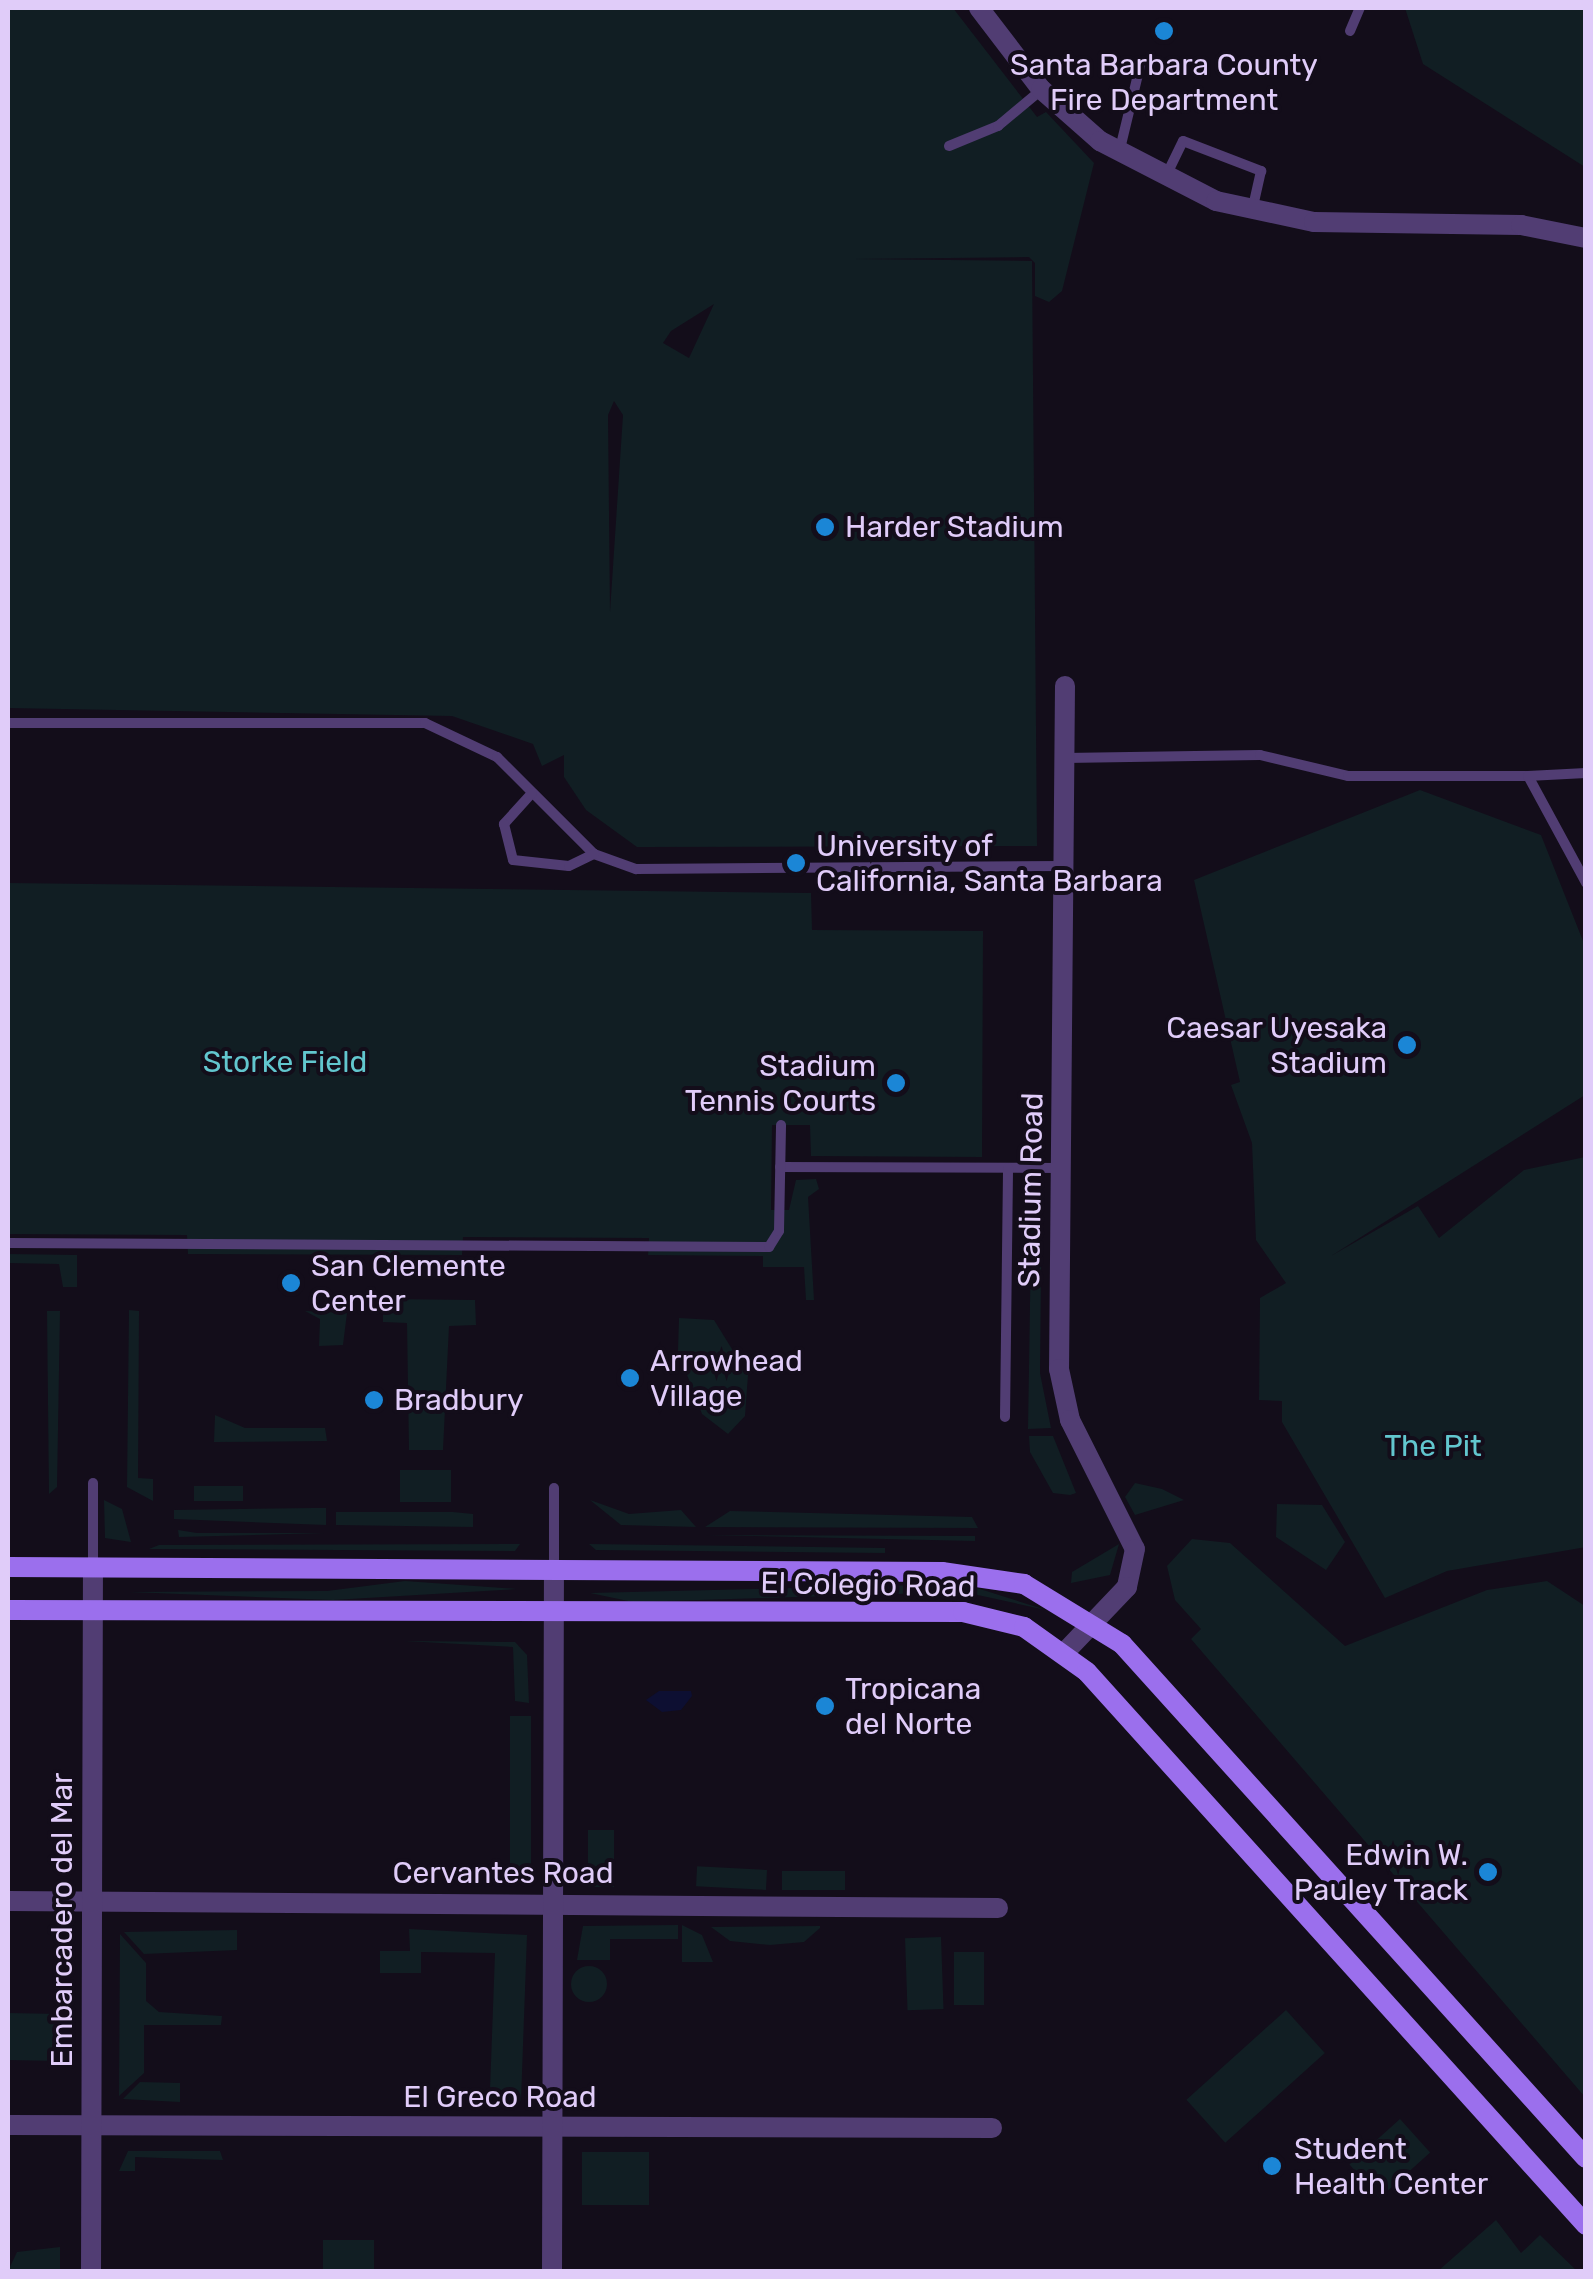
<!DOCTYPE html>
<html>
<head>
<meta charset="utf-8">
<style>
	body { margin:0 }
	#map { position:relative; width:1593px; height:2279px; overflow:hidden; background:#130d1a; font-family:Rubik,sans-serif }
	div>[style] { position:absolute }
	.green>* { inset:0; background:#111e23; transform-origin:0 0 }
	.round { border-radius:50% }
	.water>* { inset:0; background:#0d0f32 }
	.service>* { height:10px; margin:-5px; padding:0 5px; transform-origin:5px; border-radius:5px; background:#513d73 }
	.minor>* { height:20px; margin:-10px; padding:0 10px; transform-origin:10px; border-radius:10px; background:#513d73 }
	.tertiary>* { height:20px; margin:-10px; padding:0 10px; transform-origin:10px; border-radius:10px; background:#513d73 }
	.secondary>* { height:20px; margin:-10px; padding:0 10px; transform-origin:10px; border-radius:10px; background:#9b6fed }
	.dots>* { width:28px; height:28px; translate:-50% -50%; box-sizing:border-box; border:5px solid #130d1a; border-radius:50% }
	span { translate:-50% -50%; white-space:nowrap; text-align:center; line-height:1.15; -webkit-text-stroke:8px #130d1a; paint-order:stroke }
	.poi-label { font-size:30px; color:#e0ccf9 }
	.left { translate:0 -50%; text-align:left }
	.right { translate:-100% -50%; text-align:right }
	.park-label { font-size:30px; color:#62c6ce }
	.street-label { font-size:30px; color:#e0ccf9 }
	.frame { position:absolute; inset:0; border:10px solid #e0ccf9; pointer-events:none }
</style>
</head>
<body>
<div id="map">
	<div class="green">
		<div style="clip-path:polygon(evenodd,8px 8px,953px 8px,1037px 117px,1046px 112px,1094px 163px,1062px 291px,1049px 302px,1035px 296px,1035px 263px,1029px 257px,853px 259px,1032px 261px,1037px 846px,637px 847px,586px 810px,564px 777px,564px 755px,542px 766px,533px 744px,452px 716px,8px 708px,8px 8px,714px 304px,689px 358px,663px 343px,671px 331px,714px 304px,8px 8px,614px 401px,623px 415px,610px 612px,608px 415px,614px 401px)"></div>
		<div style="clip-path:polygon(1405px 8px,1585px 8px,1585px 167px,1423px 64px)"></div>
		<div style="clip-path:polygon(1420px 790px,1541px 835px,1585px 946px,1585px 1095px,1331px 1256px,1418px 1206px,1439px 1238px,1524px 1170px,1585px 1157px,1586px 1547px,1447px 1571px,1385px 1598px,1282px 1422px,1282px 1401px,1259px 1400px,1260px 1298px,1286px 1283px,1256px 1240px,1252px 1143px,1231px 1085px,1240px 1082px,1194px 880px)"></div>
		<div style="clip-path:polygon(8px 883px,811px 893px,812px 930px,983px 931px,982px 1157px,811px 1156px,810px 1125px,772px 1125px,771px 1210px,789px 1210px,796px 1180px,816px 1179px,819px 1189px,808px 1197px,814px 1300px,806px 1300px,804px 1267px,763px 1267px,763px 1256px,648px 1255px,649px 1238px,463px 1237px,462px 1255px,188px 1254px,187px 1235px,8px 1234px)"></div>
		<div style="clip-path:polygon(1032px 1180px,1042px 1180px,1040px 1373px,1051px 1428px,1028px 1429px)"></div>
		<div style="clip-path:polygon(8px 1254px,77px 1255px,77px 1287px,63px 1287px,59px 1264px,8px 1263px)"></div>
		<div style="clip-path:polygon(383px 1299px,475px 1300px,476px 1325px,449px 1326px,443px 1450px,409px 1450px,407px 1323px,383px 1322px)"></div>
		<div style="clip-path:polygon(129px 1310px,139px 1311px,138px 1478px,153px 1479px,153px 1501px,127px 1487px)"></div>
		<div style="clip-path:polygon(47px 1311px,60px 1311px,57px 1487px,49px 1494px)"></div>
		<div style="clip-path:polygon(305px 1311px,347px 1313px,343px 1345px,319px 1346px,320px 1319px)"></div>
		<div style="clip-path:polygon(714px 1320px,748px 1375px,745px 1416px,728px 1434px,702px 1414px,678px 1351px,679px 1318px)"></div>
		<div style="clip-path:polygon(215px 1415px,245px 1428px,325px 1428px,327px 1441px,214px 1442px)"></div>
		<div style="clip-path:polygon(1053px 1436px,1076px 1493px,1070px 1495px,1053px 1493px,1030px 1452px,1029px 1436px)"></div>
		<div style="left:400px;top:1470px;width:51px;height:32px"></div>
		<div style="clip-path:polygon(1135px 1483px,1162px 1489px,1184px 1500px,1135px 1515px,1125px 1497px)"></div>
		<div style="left:194px;top:1486px;width:49px;height:15px"></div>
		<div style="clip-path:polygon(104px 1500px,122px 1509px,131px 1542px,105px 1538px)"></div>
		<div style="clip-path:polygon(590px 1500px,629px 1514px,681px 1510px,696px 1527px,621px 1525px)"></div>
		<div style="clip-path:polygon(1277px 1504px,1322px 1505px,1345px 1542px,1326px 1570px,1276px 1537px)"></div>
		<div style="clip-path:polygon(314px 1508px,326px 1508px,326px 1525px,174px 1519px,174px 1510px)"></div>
		<div style="clip-path:polygon(730px 1511px,972px 1517px,978px 1528px,705px 1527px)"></div>
		<div style="clip-path:polygon(336px 1512px,453px 1512px,473px 1514px,473px 1527px,336px 1525px)"></div>
		<div style="clip-path:polygon(178px 1530px,197px 1533px,325px 1533px,179px 1537px)"></div>
		<div style="clip-path:polygon(705px 1535px,975px 1536px,975px 1541px)"></div>
		<div style="clip-path:polygon(1192px 1539px,1230px 1543px,1345px 1646px,1487px 1590px,1547px 1581px,1585px 1606px,1585px 2097px,1191px 1639px,1201px 1629px,1175px 1600px,1167px 1566px)"></div>
		<div style="clip-path:polygon(520px 1544px,515px 1551px,149px 1549px,159px 1545px)"></div>
		<div style="clip-path:polygon(589px 1544px,885px 1548px,885px 1553px,596px 1550px)"></div>
		<div style="clip-path:polygon(1119px 1544px,1110px 1575px,1071px 1583px,1072px 1572px)"></div>
		<div style="clip-path:polygon(405px 1581px,517px 1589px,333px 1600px,129px 1592px,327px 1591px)"></div>
		<div style="clip-path:polygon(964px 1584px,1046px 1610px,964px 1592px,633px 1602px,590px 1593px)"></div>
		<div style="clip-path:polygon(404px 1641px,515px 1642px,527px 1655px,529px 1703px,515px 1701px,513px 1647px)"></div>
		<div style="clip-path:polygon(510px 1716px,531px 1716px,531px 1872px,518px 1882px,510px 1882px)"></div>
		<div style="left:588px;top:1830px;width:26px;height:57px"></div>
		<div style="left:767px;top:1870px;width:20px;height:70px;rotate:93deg"></div>
		<div style="left:782px;top:1871px;width:63px;height:19px"></div>
		<div style="clip-path:polygon(678px 1925px,678px 1939px,610px 1939px,610px 1960px,577px 1960px,583px 1926px)"></div>
		<div style="clip-path:polygon(682px 1925px,702px 1935px,713px 1962px,682px 1962px)"></div>
		<div style="clip-path:polygon(711px 1927px,820px 1926px,820px 1928px,804px 1942px,770px 1945px,730px 1941px)"></div>
		<div style="clip-path:polygon(409px 1929px,527px 1935px,521px 2101px,501px 2104px,490px 2090px,495px 1953px,421px 1952px,421px 1973px,380px 1973px,380px 1951px,410px 1951px)"></div>
		<div style="clip-path:polygon(237px 1930px,237px 1950px,144px 1954px,124px 1932px)"></div>
		<div style="clip-path:polygon(120px 1934px,146px 1963px,146px 2001px,159px 2012px,222px 2016px,221px 2025px,144px 2025px,144px 2073px,119px 2096px)"></div>
		<div style="left:941px;top:1937px;width:72px;height:36px;rotate:88deg"></div>
		<div style="left:954px;top:1952px;width:30px;height:53px"></div>
		<div class="round" style="left:571px;top:1966px;width:36px;height:36px"></div>
		<div style="left:1286px;top:2010px;width:58px;height:134px;rotate:48deg"></div>
		<div style="left:8px;top:2013px;width:51px;height:47px;rotate:1deg"></div>
		<div style="clip-path:polygon(140px 2082px,180px 2083px,180px 2102px,123px 2099px)"></div>
		<div style="left:1400px;top:2119px;width:45px;height:68px;rotate:48deg"></div>
		<div style="clip-path:polygon(128px 2151px,220px 2151px,223px 2160px,135px 2157px,135px 2171px,119px 2171px)"></div>
		<div style="left:649px;top:2152px;width:53px;height:67px;rotate:90deg"></div>
		<div style="clip-path:polygon(1496px 2220px,1521px 2253px,1540px 2235px,1577px 2271px,1438px 2271px)"></div>
		<div style="left:323px;top:2240px;width:51px;height:30px"></div>
		<div style="clip-path:polygon(60px 2247px,60px 2271px,8px 2271px,17px 2252px)"></div>
	</div>
	<div class="water">
		<div style="clip-path:polygon(659px 1691px,691px 1691px,692px 1696px,681px 1710px,662px 1712px,646px 1700px)"></div>
	</div>
	<div class="service">
		<div style="left:1350px;top:31px;width:25px;rotate:-67deg"></div>
		<div style="left:949px;top:146px;width:53px;rotate:-22.2deg"></div>
		<div style="left:998px;top:126px;width:56px;rotate:-39.9deg"></div>
		<div style="left:1119px;top:153px;width:94px;rotate:-76.4deg"></div>
		<div style="left:1165px;top:178px;width:41px;rotate:-64.1deg"></div>
		<div style="left:1183px;top:141px;width:84px;rotate:21deg"></div>
		<div style="left:1261px;top:171px;width:41px;rotate:102.7deg"></div>
		<div style="left:8px;top:723px;width:417px"></div>
		<div style="left:425px;top:723px;width:80px;rotate:25.3deg"></div>
		<div style="left:497px;top:757px;width:137px;rotate:45deg"></div>
		<div style="left:594px;top:854px;width:45px;rotate:19.7deg"></div>
		<div style="left:636px;top:869px;width:427px;rotate:-0.4deg"></div>
		<div style="left:1065px;top:758px;width:195px;rotate:-0.9deg"></div>
		<div style="left:1260px;top:755px;width:90px;rotate:13.4deg"></div>
		<div style="left:1348px;top:776px;width:180px"></div>
		<div style="left:1528px;top:776px;width:122px;rotate:61.5deg"></div>
		<div style="left:1528px;top:776px;width:58px;rotate:-3deg"></div>
		<div style="left:532px;top:793px;width:42px;rotate:132.1deg"></div>
		<div style="left:504px;top:824px;width:37px;rotate:76deg"></div>
		<div style="left:513px;top:860px;width:56px;rotate:6.1deg"></div>
		<div style="left:569px;top:866px;width:28px;rotate:-26deg"></div>
		<div style="left:780px;top:1167px;width:282px;rotate:0.2deg"></div>
		<div style="left:8px;top:1243px;width:761px;rotate:0.3deg"></div>
		<div style="left:769px;top:1247px;width:19px;rotate:-58deg"></div>
		<div style="left:779px;top:1231px;width:106px;rotate:-88.9deg"></div>
		<div style="left:1005px;top:1417px;width:249px;rotate:-89.3deg"></div>
		<div style="left:93px;top:1483px;width:84px;rotate:90deg"></div>
		<div style="left:554px;top:1488px;width:83px;rotate:90deg"></div>
	</div>
	<div class="minor">
		<div style="left:8px;top:1901px;width:990px;rotate:0.41deg"></div>
		<div style="left:8px;top:2125px;width:984px;rotate:0.17deg"></div>
		<div style="left:91px;top:2272px;width:704px;rotate:-89.84deg"></div>
		<div style="left:552px;top:2272px;width:701px;rotate:-89.84deg"></div>
	</div>
	<div class="tertiary">
		<div style="left:979px;top:8px;width:102px;rotate:52.6deg"></div>
		<div style="left:1041px;top:89px;width:79px;rotate:41.4deg"></div>
		<div style="left:1100px;top:141px;width:131px;rotate:27.3deg"></div>
		<div style="left:1216px;top:201px;width:100px;rotate:12.1deg"></div>
		<div style="left:1314px;top:222px;width:207px;rotate:0.8deg"></div>
		<div style="left:1521px;top:225px;width:66px;rotate:11.3deg"></div>
		<div style="left:1065px;top:686px;width:683px;rotate:90.5deg"></div>
		<div style="left:1059px;top:1369px;width:52px;rotate:77.8deg"></div>
		<div style="left:1070px;top:1420px;width:144px;rotate:63.3deg"></div>
		<div style="left:1135px;top:1549px;width:39px;rotate:102deg"></div>
		<div style="left:1127px;top:1587px;width:90px;rotate:133.6deg"></div>
	</div>
	<div class="secondary">
		<div style="left:8px;top:1567px;width:934px;rotate:0.31deg"></div>
		<div style="left:942px;top:1572px;width:83px;rotate:8.3deg"></div>
		<div style="left:1024px;top:1584px;width:115px;rotate:31.5deg"></div>
		<div style="left:1122px;top:1644px;width:692px;rotate:47.93deg"></div>
		<div style="left:8px;top:1610px;width:955px;rotate:0.12deg"></div>
		<div style="left:963px;top:1612px;width:63px;rotate:13.8deg"></div>
		<div style="left:1024px;top:1627px;width:77px;rotate:35.5deg"></div>
		<div style="left:1087px;top:1672px;width:745px;rotate:47.94deg"></div>
	</div>
	<div class="dots">
		<div style="left:1164px;top:31px;background:#1b86d6"></div>
		<div style="left:825px;top:527px;background:#1b86d6"></div>
		<div style="left:796px;top:863px;background:#1b86d6"></div>
		<div style="left:1407px;top:1045px;background:#1b86d6"></div>
		<div style="left:896px;top:1083px;background:#1b86d6"></div>
		<div style="left:291px;top:1283px;background:#1b86d6"></div>
		<div style="left:630px;top:1378px;background:#1b86d6"></div>
		<div style="left:374px;top:1400px;background:#1b86d6"></div>
		<div style="left:825px;top:1706px;background:#1b86d6"></div>
		<div style="left:1488px;top:1872px;background:#1b86d6"></div>
		<div style="left:1272px;top:2166px;background:#1b86d6"></div>
	</div>
	<div class="poi-label">
		<span style="left:1164px;top:82px">Santa Barbara County<br>Fire Department</span>
		<span class="left" style="left:845px;top:527px">Harder Stadium</span>
		<span class="left" style="left:816px;top:863px">University of<br>California, Santa Barbara</span>
		<span class="right" style="left:1387px;top:1045px">Caesar Uyesaka<br>Stadium</span>
		<span class="right" style="left:876px;top:1083px">Stadium<br>Tennis Courts</span>
		<span class="left" style="left:311px;top:1283px">San Clemente<br>Center</span>
		<span class="left" style="left:650px;top:1378px">Arrowhead<br>Village</span>
		<span class="left" style="left:394px;top:1400px">Bradbury</span>
		<span class="left" style="left:845px;top:1706px">Tropicana<br>del Norte</span>
		<span class="right" style="left:1468px;top:1872px">Edwin W.<br>Pauley Track</span>
		<span class="left" style="left:1294px;top:2166px">Student<br>Health Center</span>
	</div>
	<div class="park-label">
		<span style="left:285px;top:1062px">Storke Field</span>
		<span style="left:1433px;top:1446px">The Pit</span>
	</div>
	<div class="street-label">
		<span style="left:1031px;top:1190px;rotate:-89deg">Stadium Road</span>
		<span style="left:868px;top:1585px;rotate:1deg">El Colegio Road</span>
		<span style="left:503px;top:1873px">Cervantes Road</span>
		<span style="left:62px;top:1920px;rotate:-90deg">Embarcadero del Mar</span>
		<span style="left:500px;top:2097px">El Greco Road</span>
	</div>
	<div class="frame"></div>
</div>
</body>
</html>
